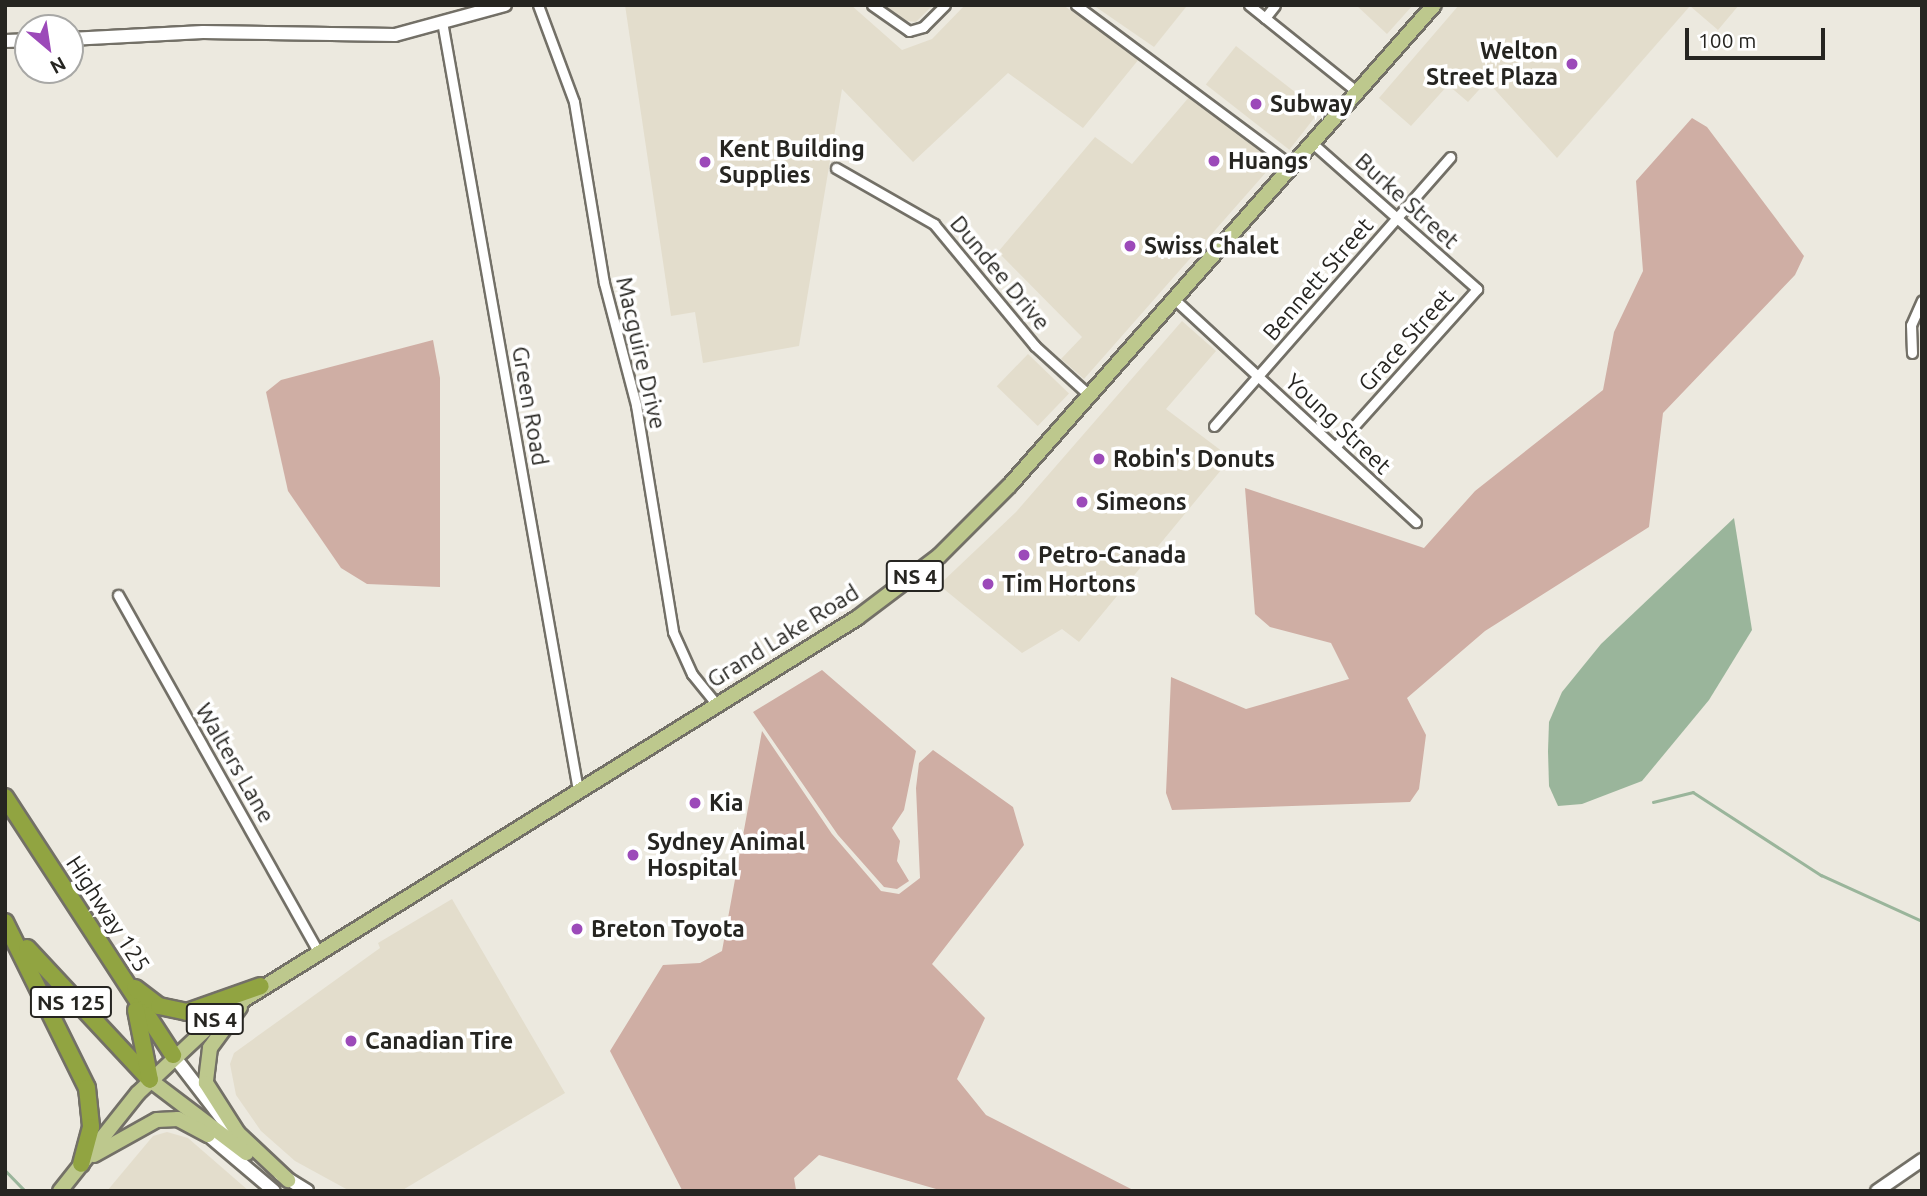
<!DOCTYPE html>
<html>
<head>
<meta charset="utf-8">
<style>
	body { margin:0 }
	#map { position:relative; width:1927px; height:1196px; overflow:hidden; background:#ece9df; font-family:Ubuntu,sans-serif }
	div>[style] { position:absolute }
	.built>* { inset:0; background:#e3ddcc; transform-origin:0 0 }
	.green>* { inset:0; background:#cfaea4 }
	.water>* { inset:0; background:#9ab59b }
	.stream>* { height:2.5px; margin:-1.25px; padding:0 1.25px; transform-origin:1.25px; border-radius:1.25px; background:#9ab59b }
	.roads { filter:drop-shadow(2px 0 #737067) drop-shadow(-2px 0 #737067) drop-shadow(0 2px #737067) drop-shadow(0 -2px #737067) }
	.street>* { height:9px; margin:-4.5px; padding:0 4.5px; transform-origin:4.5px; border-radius:4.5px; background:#fff }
	.secondary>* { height:12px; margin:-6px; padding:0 6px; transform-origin:6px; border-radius:6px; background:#fff }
	.primary>* { height:14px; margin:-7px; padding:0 7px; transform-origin:7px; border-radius:7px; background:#bdc88d }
	.highway>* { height:16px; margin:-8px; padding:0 8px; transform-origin:8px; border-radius:8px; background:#91a441 }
	.dots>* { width:19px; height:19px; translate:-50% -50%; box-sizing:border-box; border:4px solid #fff; border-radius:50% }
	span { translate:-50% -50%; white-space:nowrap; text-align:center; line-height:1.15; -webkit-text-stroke:7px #fff; paint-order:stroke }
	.shield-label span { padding:2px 5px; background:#fff; border:2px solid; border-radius:5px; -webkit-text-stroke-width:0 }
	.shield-label { font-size:21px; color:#262521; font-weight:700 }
	.poi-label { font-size:23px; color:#262521; font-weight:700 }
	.right { translate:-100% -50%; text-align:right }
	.left { translate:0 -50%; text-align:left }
	.street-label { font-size:23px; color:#262521 }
	.frame { position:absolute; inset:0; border:7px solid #262521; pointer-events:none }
	.north { position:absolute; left:14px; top:14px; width:70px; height:70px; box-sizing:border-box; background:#fff; border:2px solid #a8a8a6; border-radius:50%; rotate:151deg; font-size:19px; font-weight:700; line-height:28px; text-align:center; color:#262521 }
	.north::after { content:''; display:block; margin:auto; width:24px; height:32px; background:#9c4ab9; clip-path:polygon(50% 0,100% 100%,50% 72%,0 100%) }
	.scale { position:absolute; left:1685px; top:28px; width:140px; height:32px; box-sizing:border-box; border:4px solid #262521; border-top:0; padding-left:9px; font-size:21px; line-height:24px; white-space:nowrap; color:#262521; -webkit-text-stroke:5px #fff; paint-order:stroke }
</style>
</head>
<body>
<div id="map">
	<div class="built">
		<div style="clip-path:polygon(625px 5px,851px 5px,902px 50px,932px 39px,965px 5px,1063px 5px,1139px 59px,1083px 128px,1008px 73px,913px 162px,842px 89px,799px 346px,703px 363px,695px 312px,671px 316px)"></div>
		<div style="clip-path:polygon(884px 5px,933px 5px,916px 22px,899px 20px)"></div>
		<div style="clip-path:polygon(1093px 5px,1184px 5px,1186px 7px,1154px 47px)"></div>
		<div style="clip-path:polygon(1356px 5px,1413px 5px,1387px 34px)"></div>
		<div style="clip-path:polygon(1459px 5px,1739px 5px,1718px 30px,1690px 6px,1557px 158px,1487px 81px,1468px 102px,1448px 85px,1411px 126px,1379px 98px)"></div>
		<div style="left:1236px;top:46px;width:106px;height:49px;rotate:38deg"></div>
		<div style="clip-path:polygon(1190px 96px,1276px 161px,1084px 379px,1061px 359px,1082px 337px,998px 252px,1095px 137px,1132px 164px)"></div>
		<div style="clip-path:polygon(1182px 321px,1216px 351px,1166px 409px,1231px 458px,1079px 642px,1062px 629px,1022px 653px,939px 585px,1016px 512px)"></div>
		<div style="left:1028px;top:354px;width:57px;height:45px;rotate:44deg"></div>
		<div style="clip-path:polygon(452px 899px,565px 1093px,401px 1191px,348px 1190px,295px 1161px,261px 1131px,236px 1095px,230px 1064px,234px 1053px,380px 948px,378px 943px)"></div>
		<div style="clip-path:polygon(167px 1132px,188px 1138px,249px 1191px,107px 1191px,153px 1136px)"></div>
	</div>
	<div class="green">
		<div style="clip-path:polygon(1692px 118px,1707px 127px,1804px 256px,1795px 275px,1663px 413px,1649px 527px,1485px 631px,1407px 698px,1426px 735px,1419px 789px,1410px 802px,1172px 810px,1166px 793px,1171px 677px,1246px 709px,1349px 679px,1331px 643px,1270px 627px,1255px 614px,1245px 488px,1424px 548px,1475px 491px,1603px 390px,1614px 332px,1643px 271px,1636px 181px)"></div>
		<div style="clip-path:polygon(433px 340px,440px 378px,440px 587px,367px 584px,341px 568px,288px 491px,266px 392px,281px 380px)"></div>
		<div style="clip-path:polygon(822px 670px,916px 751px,904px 810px,892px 828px,900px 841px,897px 861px,909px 881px,897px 889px,884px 887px,838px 835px,753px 712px)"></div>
		<div style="clip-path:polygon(762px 731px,832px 834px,881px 891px,899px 894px,920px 878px,916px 788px,919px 763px,933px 750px,1013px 807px,1024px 845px,932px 964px,985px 1018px,957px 1079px,986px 1115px,1135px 1191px,943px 1191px,819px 1155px,794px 1178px,796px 1190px,682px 1190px,610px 1051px,663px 965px,700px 963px,722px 951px)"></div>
	</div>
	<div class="water">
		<div style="clip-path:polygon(1734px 518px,1752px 630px,1709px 700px,1642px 781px,1582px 804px,1558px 806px,1549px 786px,1548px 751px,1549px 722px,1562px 692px,1601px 644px)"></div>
	</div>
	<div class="stream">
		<div style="left:1653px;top:802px;width:41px;rotate:-14deg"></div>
		<div style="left:1693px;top:792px;width:153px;rotate:33deg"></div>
		<div style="left:1821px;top:875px;width:111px;rotate:24.5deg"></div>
		<div style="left:5px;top:1170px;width:29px;rotate:46deg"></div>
	</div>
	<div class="roads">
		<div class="street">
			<div style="left:538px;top:5px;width:103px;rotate:69.6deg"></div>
			<div style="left:574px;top:102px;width:183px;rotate:80.6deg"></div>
			<div style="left:604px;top:283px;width:126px;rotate:75.3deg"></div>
			<div style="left:636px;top:405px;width:230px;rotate:80.7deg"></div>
			<div style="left:673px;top:632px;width:46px;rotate:65.7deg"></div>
			<div style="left:692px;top:674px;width:38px;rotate:51deg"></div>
			<div style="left:872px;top:5px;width:45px;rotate:35.1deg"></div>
			<div style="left:909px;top:31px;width:15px;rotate:-16deg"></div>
			<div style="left:923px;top:27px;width:31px;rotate:-45deg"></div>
			<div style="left:1076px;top:5px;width:268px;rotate:36.7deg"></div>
			<div style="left:1249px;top:5px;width:137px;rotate:38.8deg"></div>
			<div style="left:1265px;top:18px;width:16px;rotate:-52deg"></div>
			<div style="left:443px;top:27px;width:775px;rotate:79.97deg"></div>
			<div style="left:1311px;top:142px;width:222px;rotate:41.5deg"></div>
			<div style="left:1477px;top:289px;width:212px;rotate:131.9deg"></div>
			<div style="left:836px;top:168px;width:113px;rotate:29.7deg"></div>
			<div style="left:934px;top:224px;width:158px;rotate:50.4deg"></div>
			<div style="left:1035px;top:346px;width:72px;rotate:42.2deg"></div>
			<div style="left:1172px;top:297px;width:332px;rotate:42.7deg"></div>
			<div style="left:1912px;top:353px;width:28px;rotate:-92deg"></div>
			<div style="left:1911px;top:325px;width:27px;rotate:-66deg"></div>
			<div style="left:1214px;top:426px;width:358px;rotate:-48.7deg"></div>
			<div style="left:118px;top:595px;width:408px;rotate:60.7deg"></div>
		</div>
		<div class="secondary">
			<div style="left:70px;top:39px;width:133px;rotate:-3deg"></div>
			<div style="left:203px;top:32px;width:192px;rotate:0.9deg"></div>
			<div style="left:395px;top:35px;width:114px;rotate:-15.3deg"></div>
			<div style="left:5px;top:41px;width:23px;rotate:-2deg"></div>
			<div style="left:173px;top:1055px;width:108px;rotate:52.5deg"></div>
			<div style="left:202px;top:1130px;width:94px;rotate:40.3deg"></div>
			<div style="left:280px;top:1174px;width:32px;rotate:32deg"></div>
			<div style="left:1877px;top:1191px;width:55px;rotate:-34.6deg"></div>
		</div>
		<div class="primary">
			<div style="left:240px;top:1007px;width:51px;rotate:126.2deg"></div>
			<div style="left:210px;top:1048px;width:35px;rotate:97deg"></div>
			<div style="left:206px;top:1083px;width:59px;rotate:57.4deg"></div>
			<div style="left:238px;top:1133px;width:69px;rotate:43.2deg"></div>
			<div style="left:150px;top:1080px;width:121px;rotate:37.2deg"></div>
			<div style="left:94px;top:1155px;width:72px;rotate:-29.1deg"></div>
			<div style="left:157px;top:1120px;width:21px;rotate:-3deg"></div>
			<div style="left:178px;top:1119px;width:34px;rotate:28deg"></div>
			<div style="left:60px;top:1191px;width:125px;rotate:-51.5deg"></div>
			<div style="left:138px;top:1093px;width:118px;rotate:-43.3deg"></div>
			<div style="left:224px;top:1012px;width:746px;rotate:-31.9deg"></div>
			<div style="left:857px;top:618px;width:103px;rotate:-37.1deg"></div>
			<div style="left:939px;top:556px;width:100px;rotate:-45deg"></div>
			<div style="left:1010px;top:485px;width:640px;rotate:-48.54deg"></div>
		</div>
		<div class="highway">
			<div style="left:5px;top:797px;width:308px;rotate:56.9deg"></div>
			<div style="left:5px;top:922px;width:185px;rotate:63.7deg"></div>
			<div style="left:87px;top:1088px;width:39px;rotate:84deg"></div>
			<div style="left:91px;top:1127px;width:38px;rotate:105deg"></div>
			<div style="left:27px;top:948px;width:180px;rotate:47deg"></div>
			<div style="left:135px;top:988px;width:30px;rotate:37deg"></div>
			<div style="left:159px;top:1006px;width:29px;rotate:12deg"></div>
			<div style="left:187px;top:1012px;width:78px;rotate:-19.4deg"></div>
			<div style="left:136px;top:1010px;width:71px;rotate:78.7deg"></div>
		</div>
	</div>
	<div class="dots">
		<div style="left:1572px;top:64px;background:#9c4ab9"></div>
		<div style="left:1256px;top:104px;background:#9c4ab9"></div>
		<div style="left:1214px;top:161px;background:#9c4ab9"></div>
		<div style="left:705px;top:162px;background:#9c4ab9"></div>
		<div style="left:1130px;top:246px;background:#9c4ab9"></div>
		<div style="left:1099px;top:459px;background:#9c4ab9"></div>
		<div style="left:1082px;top:502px;background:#9c4ab9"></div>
		<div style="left:1024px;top:555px;background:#9c4ab9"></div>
		<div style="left:988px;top:584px;background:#9c4ab9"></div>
		<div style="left:695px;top:803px;background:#9c4ab9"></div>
		<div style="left:633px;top:855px;background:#9c4ab9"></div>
		<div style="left:577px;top:929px;background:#9c4ab9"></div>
		<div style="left:351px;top:1041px;background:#9c4ab9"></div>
	</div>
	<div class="shield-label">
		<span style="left:915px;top:576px">NS 4</span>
		<span style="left:71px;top:1002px">NS 125</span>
		<span style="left:215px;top:1019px">NS 4</span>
	</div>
	<div class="poi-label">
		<span class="right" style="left:1558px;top:64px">Welton<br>Street Plaza</span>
		<span class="left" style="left:1270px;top:104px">Subway</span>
		<span class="left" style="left:719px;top:162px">Kent Building<br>Supplies</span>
		<span class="left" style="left:1228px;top:161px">Huangs</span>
		<span class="left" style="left:1144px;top:246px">Swiss Chalet</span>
		<span class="left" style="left:1113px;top:459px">Robin's Donuts</span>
		<span class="left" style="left:1096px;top:502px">Simeons</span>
		<span class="left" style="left:1038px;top:555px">Petro-Canada</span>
		<span class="left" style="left:1002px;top:584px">Tim Hortons</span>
		<span class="left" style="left:709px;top:803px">Kia</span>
		<span class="left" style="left:647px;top:855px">Sydney Animal<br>Hospital</span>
		<span class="left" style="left:591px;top:929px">Breton Toyota</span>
		<span class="left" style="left:365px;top:1041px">Canadian Tire</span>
	</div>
	<div class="street-label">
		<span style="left:1407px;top:201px;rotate:42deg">Burke Street</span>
		<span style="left:1000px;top:273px;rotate:50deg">Dundee Drive</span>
		<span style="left:1318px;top:279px;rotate:-49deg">Bennett Street</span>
		<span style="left:1406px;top:340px;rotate:-48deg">Grace Street</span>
		<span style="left:641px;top:353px;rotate:77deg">Macguire Drive</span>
		<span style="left:530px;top:406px;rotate:80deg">Green Road</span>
		<span style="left:1338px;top:424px;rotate:43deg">Young Street</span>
		<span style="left:783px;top:636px;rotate:-32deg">Grand Lake Road</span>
		<span style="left:235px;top:763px;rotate:60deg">Walters Lane</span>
		<span style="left:108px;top:914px;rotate:57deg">Highway 125</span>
	</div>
	<div class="frame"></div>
	<div class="north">N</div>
	<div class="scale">100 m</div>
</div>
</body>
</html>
